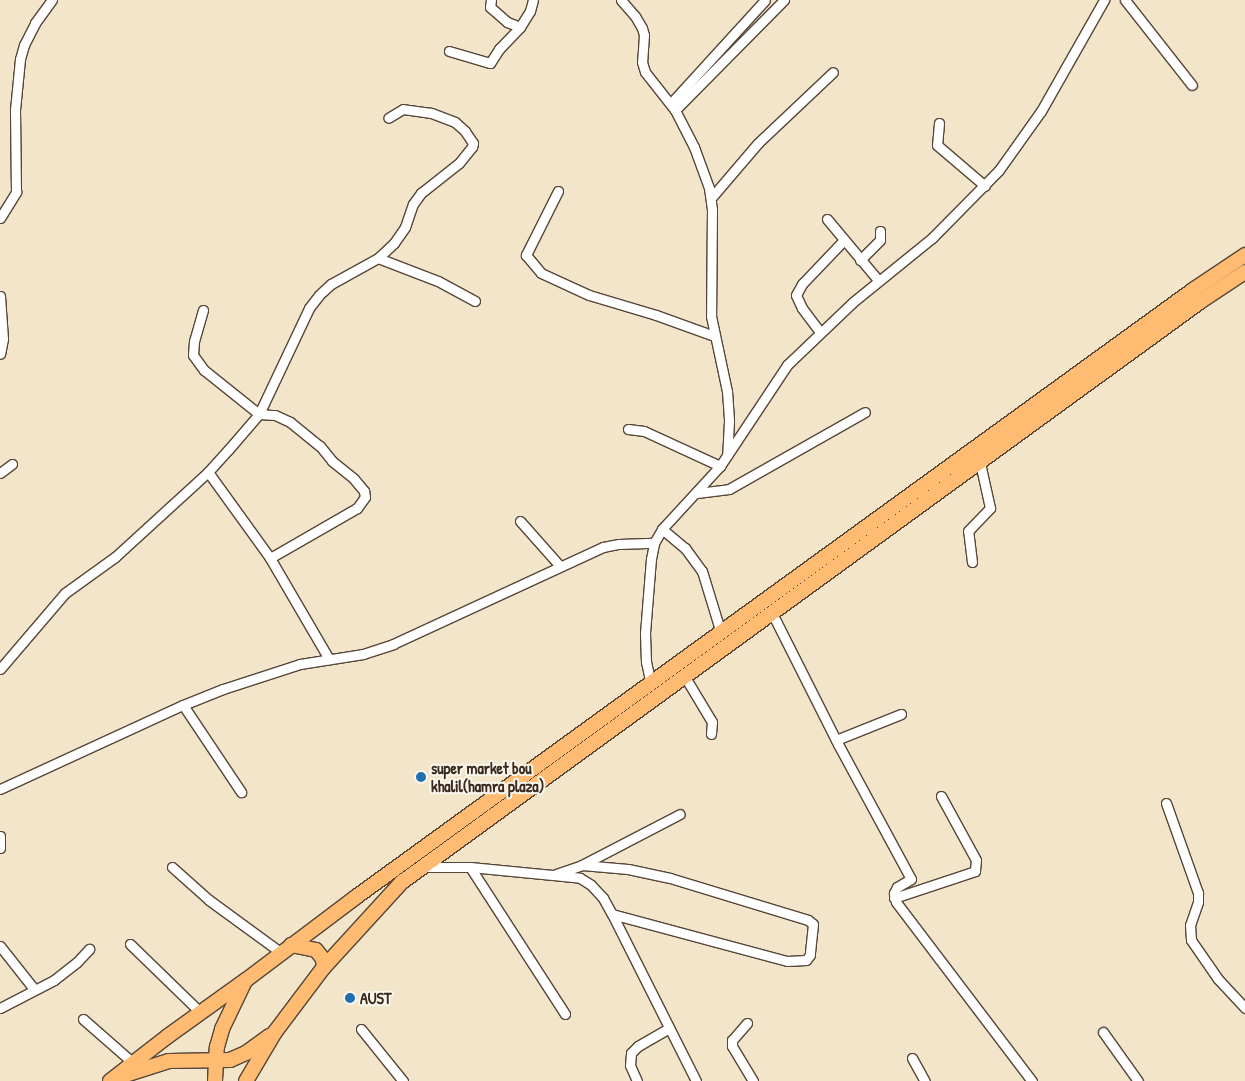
<!DOCTYPE html>
<html>
<head>
<meta charset="utf-8">
<style>
	body { margin:0 }
	#map { position:relative; width:1245px; height:1081px; overflow:hidden; background:#f2e5ca; font-family:"Patrick Hand",sans-serif }
	div>[style] { position:absolute }
	.roads { filter:drop-shadow(1px 0 #564638) drop-shadow(-1px 0 #564638) drop-shadow(0 1px #564638) drop-shadow(0 -1px #564638) }
	.minor>* { height:9px; margin:-4.5px; padding:0 4.5px; transform-origin:4.5px; border-radius:4.5px; background:#fff }
	.trunk>* { height:14px; margin:-7px; padding:0 7px; transform-origin:7px; border-radius:7px; background:#ffbb71 }
	.dots>* { width:14px; height:14px; translate:-50% -50%; box-sizing:border-box; border:2px solid #fbf7ec; border-radius:50% }
	span { translate:-50% -50%; white-space:nowrap; text-align:center; line-height:1.15; -webkit-text-stroke:4px #fbf7ec; paint-order:stroke }
	.poi-label { font-size:16px; color:#3b2a1e; font-weight:700 }
	.left { translate:0 -50%; text-align:left }
</style>
</head>
<body>
<div id="map">
	<div class="roads">
		<div class="minor">
			<div style="left:491px;top:0;width:7px;rotate:98deg"></div>
			<div style="left:490px;top:7px;width:23px;rotate:41deg"></div>
			<div style="left:507px;top:22px;width:14px;rotate:21deg"></div>
			<div style="left:520px;top:27px;width:19px;rotate:-58deg"></div>
			<div style="left:530px;top:11px;width:11px;rotate:-75deg"></div>
			<div style="left:621px;top:0;width:21px;rotate:49deg"></div>
			<div style="left:635px;top:16px;width:14px;rotate:60deg"></div>
			<div style="left:642px;top:28px;width:7px;rotate:74deg"></div>
			<div style="left:644px;top:35px;width:27px;rotate:94deg"></div>
			<div style="left:642px;top:62px;width:10px;rotate:73deg"></div>
			<div style="left:645px;top:72px;width:48px;rotate:51.7deg"></div>
			<div style="left:675px;top:110px;width:42px;rotate:62.8deg"></div>
			<div style="left:694px;top:147px;width:44px;rotate:69.9deg"></div>
			<div style="left:709px;top:188px;width:21px;rotate:82deg"></div>
			<div style="left:712px;top:209px;width:107px;rotate:90.5deg"></div>
			<div style="left:711px;top:316px;width:77px;rotate:78deg"></div>
			<div style="left:727px;top:391px;width:30px;rotate:86deg"></div>
			<div style="left:729px;top:421px;width:34px;rotate:93deg"></div>
			<div style="left:1125px;top:0;width:108px;rotate:51.8deg"></div>
			<div style="left:449px;top:51px;width:43px;rotate:16.3deg"></div>
			<div style="left:490px;top:63px;width:17px;rotate:-57deg"></div>
			<div style="left:499px;top:49px;width:30px;rotate:-46deg"></div>
			<div style="left:671px;top:103px;width:139px;rotate:-47.6deg"></div>
			<div style="left:675px;top:110px;width:155px;rotate:-45.3deg"></div>
			<div style="left:939px;top:123px;width:22px;rotate:95deg"></div>
			<div style="left:937px;top:145px;width:63px;rotate:40.5deg"></div>
			<div style="left:558px;top:191px;width:72px;rotate:116.6deg"></div>
			<div style="left:526px;top:255px;width:23px;rotate:50deg"></div>
			<div style="left:541px;top:273px;width:53px;rotate:24.6deg"></div>
			<div style="left:589px;top:295px;width:70px;rotate:16.6deg"></div>
			<div style="left:656px;top:315px;width:62px;rotate:19.9deg"></div>
			<div style="left:711px;top:198px;width:72px;rotate:-49.5deg"></div>
			<div style="left:758px;top:143px;width:103px;rotate:-43.4deg"></div>
			<div style="left:0;top:218px;width:31px;rotate:-58deg"></div>
			<div style="left:16px;top:192px;width:82px;rotate:-90.7deg"></div>
			<div style="left:15px;top:110px;width:51px;rotate:-84.4deg"></div>
			<div style="left:20px;top:59px;width:15px;rotate:-74deg"></div>
			<div style="left:24px;top:45px;width:25px;rotate:-63deg"></div>
			<div style="left:35px;top:23px;width:29px;rotate:-54deg"></div>
			<div style="left:827px;top:219px;width:80px;rotate:50.1deg"></div>
			<div style="left:378px;top:258px;width:22px;rotate:-43deg"></div>
			<div style="left:394px;top:243px;width:19px;rotate:-55deg"></div>
			<div style="left:405px;top:227px;width:24px;rotate:-71deg"></div>
			<div style="left:413px;top:204px;width:14px;rotate:-54deg"></div>
			<div style="left:421px;top:193px;width:48px;rotate:-38.3deg"></div>
			<div style="left:459px;top:163px;width:21px;rotate:-51deg"></div>
			<div style="left:472px;top:147px;width:4px;rotate:-76deg"></div>
			<div style="left:473px;top:143px;width:14px;rotate:-124deg"></div>
			<div style="left:465px;top:131px;width:13px;rotate:-138deg"></div>
			<div style="left:455px;top:122px;width:26px;rotate:-159deg"></div>
			<div style="left:431px;top:113px;width:28px;rotate:-172deg"></div>
			<div style="left:403px;top:109px;width:17px;rotate:149deg"></div>
			<div style="left:860px;top:260px;width:28px;rotate:-45deg"></div>
			<div style="left:880px;top:240px;width:9px;rotate:-90deg"></div>
			<div style="left:0;top:296px;width:43px;rotate:86deg"></div>
			<div style="left:3px;top:339px;width:15px;rotate:101deg"></div>
			<div style="left:203px;top:310px;width:32px;rotate:106deg"></div>
			<div style="left:194px;top:341px;width:14px;rotate:94deg"></div>
			<div style="left:193px;top:355px;width:19px;rotate:54deg"></div>
			<div style="left:204px;top:370px;width:70px;rotate:38.7deg"></div>
			<div style="left:259px;top:414px;width:16px;rotate:4deg"></div>
			<div style="left:275px;top:415px;width:17px;rotate:25deg"></div>
			<div style="left:290px;top:422px;width:38px;rotate:39deg"></div>
			<div style="left:320px;top:446px;width:19px;rotate:51deg"></div>
			<div style="left:332px;top:461px;width:28px;rotate:39deg"></div>
			<div style="left:354px;top:479px;width:16px;rotate:50deg"></div>
			<div style="left:364px;top:491px;width:6px;rotate:81deg"></div>
			<div style="left:365px;top:497px;width:14px;rotate:126deg"></div>
			<div style="left:357px;top:508px;width:100px;rotate:150.1deg"></div>
			<div style="left:820px;top:332px;width:30px;rotate:-127deg"></div>
			<div style="left:802px;top:308px;width:14px;rotate:-115deg"></div>
			<div style="left:796px;top:295px;width:13px;rotate:-61deg"></div>
			<div style="left:802px;top:284px;width:59px;rotate:-46.4deg"></div>
			<div style="left:628px;top:429px;width:16px;rotate:7deg"></div>
			<div style="left:644px;top:431px;width:84px;rotate:24.7deg"></div>
			<div style="left:208px;top:472px;width:106px;rotate:54.2deg"></div>
			<div style="left:270px;top:558px;width:117px;rotate:59.7deg"></div>
			<div style="left:0;top:473px;width:15px;rotate:-37deg"></div>
			<div style="left:697px;top:493px;width:32px;rotate:-7deg"></div>
			<div style="left:729px;top:489px;width:156px;rotate:-29.5deg"></div>
			<div style="left:520px;top:521px;width:60px;rotate:48.4deg"></div>
			<div style="left:662px;top:529px;width:30px;rotate:40deg"></div>
			<div style="left:685px;top:548px;width:29px;rotate:54deg"></div>
			<div style="left:702px;top:571px;width:65px;rotate:73deg"></div>
			<div style="left:972px;top:562px;width:31px;rotate:-97deg"></div>
			<div style="left:968px;top:531px;width:32px;rotate:-46deg"></div>
			<div style="left:990px;top:508px;width:46px;rotate:-102.5deg"></div>
			<div style="left:772px;top:613px;width:147px;rotate:63.3deg"></div>
			<div style="left:838px;top:744px;width:153px;rotate:61.6deg"></div>
			<div style="left:911px;top:879px;width:16px;rotate:150deg"></div>
			<div style="left:897px;top:887px;width:7px;rotate:117deg"></div>
			<div style="left:894px;top:893px;width:9px;rotate:77deg"></div>
			<div style="left:896px;top:902px;width:225px;rotate:52.8deg"></div>
			<div style="left:0;top:669px;width:100px;rotate:-49.5deg"></div>
			<div style="left:65px;top:593px;width:62px;rotate:-35.8deg"></div>
			<div style="left:115px;top:557px;width:126px;rotate:-42.4deg"></div>
			<div style="left:208px;top:472px;width:30px;rotate:-48deg"></div>
			<div style="left:228px;top:450px;width:48px;rotate:-49.3deg"></div>
			<div style="left:259px;top:414px;width:117px;rotate:-64.7deg"></div>
			<div style="left:309px;top:308px;width:16px;rotate:-52deg"></div>
			<div style="left:319px;top:295px;width:16px;rotate:-43deg"></div>
			<div style="left:331px;top:284px;width:54px;rotate:-29deg"></div>
			<div style="left:378px;top:258px;width:64px;rotate:21deg"></div>
			<div style="left:438px;top:281px;width:42px;rotate:28.4deg"></div>
			<div style="left:685px;top:677px;width:52px;rotate:59deg"></div>
			<div style="left:712px;top:722px;width:12px;rotate:95deg"></div>
			<div style="left:651px;top:685px;width:24px;rotate:-102deg"></div>
			<div style="left:646px;top:662px;width:29px;rotate:-92deg"></div>
			<div style="left:645px;top:633px;width:74px;rotate:-85.4deg"></div>
			<div style="left:651px;top:559px;width:16px;rotate:-79deg"></div>
			<div style="left:654px;top:543px;width:16px;rotate:-60deg"></div>
			<div style="left:662px;top:529px;width:86px;rotate:-47.4deg"></div>
			<div style="left:720px;top:466px;width:121px;rotate:-56.4deg"></div>
			<div style="left:787px;top:365px;width:91px;rotate:-43.7deg"></div>
			<div style="left:853px;top:302px;width:102px;rotate:-39deg"></div>
			<div style="left:932px;top:238px;width:95px;rotate:-45.4deg"></div>
			<div style="left:999px;top:170px;width:72px;rotate:-54.6deg"></div>
			<div style="left:1041px;top:111px;width:128px;rotate:-60.4deg"></div>
			<div style="left:183px;top:705px;width:105px;rotate:56.3deg"></div>
			<div style="left:836px;top:740px;width:70px;rotate:-21.8deg"></div>
			<div style="left:0;top:789px;width:201px;rotate:-24.7deg"></div>
			<div style="left:183px;top:705px;width:43px;rotate:-21.8deg"></div>
			<div style="left:223px;top:689px;width:81px;rotate:-18deg"></div>
			<div style="left:300px;top:664px;width:64px;rotate:-9deg"></div>
			<div style="left:363px;top:654px;width:32px;rotate:-18deg"></div>
			<div style="left:393px;top:644px;width:231px;rotate:-24.8deg"></div>
			<div style="left:603px;top:547px;width:16px;rotate:-11deg"></div>
			<div style="left:619px;top:544px;width:35px;rotate:-2deg"></div>
			<div style="left:1166px;top:803px;width:96px;rotate:70.4deg"></div>
			<div style="left:1198px;top:893px;width:9px;rotate:90deg"></div>
			<div style="left:1198px;top:902px;width:24px;rotate:109deg"></div>
			<div style="left:1190px;top:925px;width:15px;rotate:86deg"></div>
			<div style="left:1191px;top:940px;width:47px;rotate:55.3deg"></div>
			<div style="left:1218px;top:979px;width:40px;rotate:47deg"></div>
			<div style="left:0;top:836px;width:12px;rotate:90deg"></div>
			<div style="left:582px;top:865px;width:46px;rotate:5deg"></div>
			<div style="left:628px;top:869px;width:43px;rotate:12.1deg"></div>
			<div style="left:670px;top:878px;width:144px;rotate:16.9deg"></div>
			<div style="left:808px;top:920px;width:6px;rotate:39deg"></div>
			<div style="left:813px;top:924px;width:31px;rotate:96deg"></div>
			<div style="left:810px;top:955px;width:6px;rotate:129deg"></div>
			<div style="left:806px;top:960px;width:19px;rotate:177deg"></div>
			<div style="left:787px;top:961px;width:181px;rotate:-165deg"></div>
			<div style="left:172px;top:867px;width:50px;rotate:41.7deg"></div>
			<div style="left:209px;top:900px;width:88px;rotate:36.2deg"></div>
			<div style="left:423px;top:867px;width:47px"></div>
			<div style="left:470px;top:867px;width:83px;rotate:5.5deg"></div>
			<div style="left:553px;top:875px;width:27px;rotate:6deg"></div>
			<div style="left:580px;top:878px;width:13px;rotate:32deg"></div>
			<div style="left:591px;top:885px;width:18px;rotate:47deg"></div>
			<div style="left:603px;top:898px;width:18px;rotate:61deg"></div>
			<div style="left:612px;top:914px;width:187px;rotate:63.3deg"></div>
			<div style="left:470px;top:867px;width:175px;rotate:57.1deg"></div>
			<div style="left:556px;top:874px;width:28px;rotate:-19deg"></div>
			<div style="left:582px;top:865px;width:110px;rotate:-27.5deg"></div>
			<div style="left:894px;top:898px;width:85px;rotate:-18.4deg"></div>
			<div style="left:975px;top:871px;width:11px;rotate:-85deg"></div>
			<div style="left:976px;top:860px;width:73px;rotate:-118.7deg"></div>
			<div style="left:130px;top:944px;width:98px;rotate:44.2deg"></div>
			<div style="left:0;top:946px;width:55px;rotate:51.7deg"></div>
			<div style="left:0;top:1008px;width:61px;rotate:-27.4deg"></div>
			<div style="left:54px;top:980px;width:29px;rotate:-38deg"></div>
			<div style="left:77px;top:962px;width:18px;rotate:-47deg"></div>
			<div style="left:83px;top:1019px;width:67px;rotate:41.3deg"></div>
			<div style="left:747px;top:1023px;width:23px;rotate:131deg"></div>
			<div style="left:732px;top:1040px;width:6px;rotate:90deg"></div>
			<div style="left:732px;top:1046px;width:41px;rotate:59deg"></div>
			<div style="left:361px;top:1029px;width:67px;rotate:51.1deg"></div>
			<div style="left:1103px;top:1032px;width:60px;rotate:54.5deg"></div>
			<div style="left:912px;top:1058px;width:26px;rotate:61deg"></div>
			<div style="left:637px;top:1081px;width:17px;rotate:-114deg"></div>
			<div style="left:630px;top:1065px;width:12px;rotate:-85deg"></div>
			<div style="left:631px;top:1053px;width:10px;rotate:-45deg"></div>
			<div style="left:638px;top:1046px;width:36px;rotate:-30deg"></div>
		</div>
		<div class="trunk">
			<div style="left:291px;top:945px;width:25px;rotate:11deg"></div>
			<div style="left:316px;top:950px;width:11px;rotate:52deg"></div>
			<div style="left:323px;top:959px;width:8px;rotate:83deg"></div>
			<div style="left:125px;top:1075px;width:46px;rotate:-17.7deg"></div>
			<div style="left:169px;top:1061px;width:61px;rotate:-0.9deg"></div>
			<div style="left:230px;top:1060px;width:17px;rotate:-24deg"></div>
			<div style="left:246px;top:1053px;width:29px;rotate:-36deg"></div>
			<div style="left:110px;top:1081px;width:73px;rotate:-37.8deg"></div>
			<div style="left:168px;top:1036px;width:96px;rotate:-35.7deg"></div>
			<div style="left:246px;top:980px;width:138px;rotate:-37deg"></div>
			<div style="left:356px;top:897px;width:1034px;rotate:-35.95deg"></div>
			<div style="left:1193px;top:290px;width:63px;rotate:-33.9deg"></div>
			<div style="left:215px;top:1081px;width:34px;rotate:-87deg"></div>
			<div style="left:217px;top:1047px;width:19px;rotate:-74deg"></div>
			<div style="left:222px;top:1029px;width:51px;rotate:-64.4deg"></div>
			<div style="left:246px;top:1081px;width:57px;rotate:-59.4deg"></div>
			<div style="left:275px;top:1032px;width:81px;rotate:-53deg"></div>
			<div style="left:324px;top:967px;width:115px;rotate:-47.5deg"></div>
			<div style="left:402px;top:882px;width:988px;rotate:-36.02deg"></div>
			<div style="left:1201px;top:301px;width:53px;rotate:-33.4deg"></div>
		</div>
	</div>
	<div class="dots">
		<div style="left:421px;top:777px;background:#1f6fb2"></div>
		<div style="left:350px;top:998px;background:#1f6fb2"></div>
	</div>
	<div class="poi-label">
		<span class="left" style="left:431px;top:777px">super market bou<br>khalil(hamra plaza)</span>
		<span class="left" style="left:360px;top:998px">AUST</span>
	</div>
</div>
</body>
</html>
